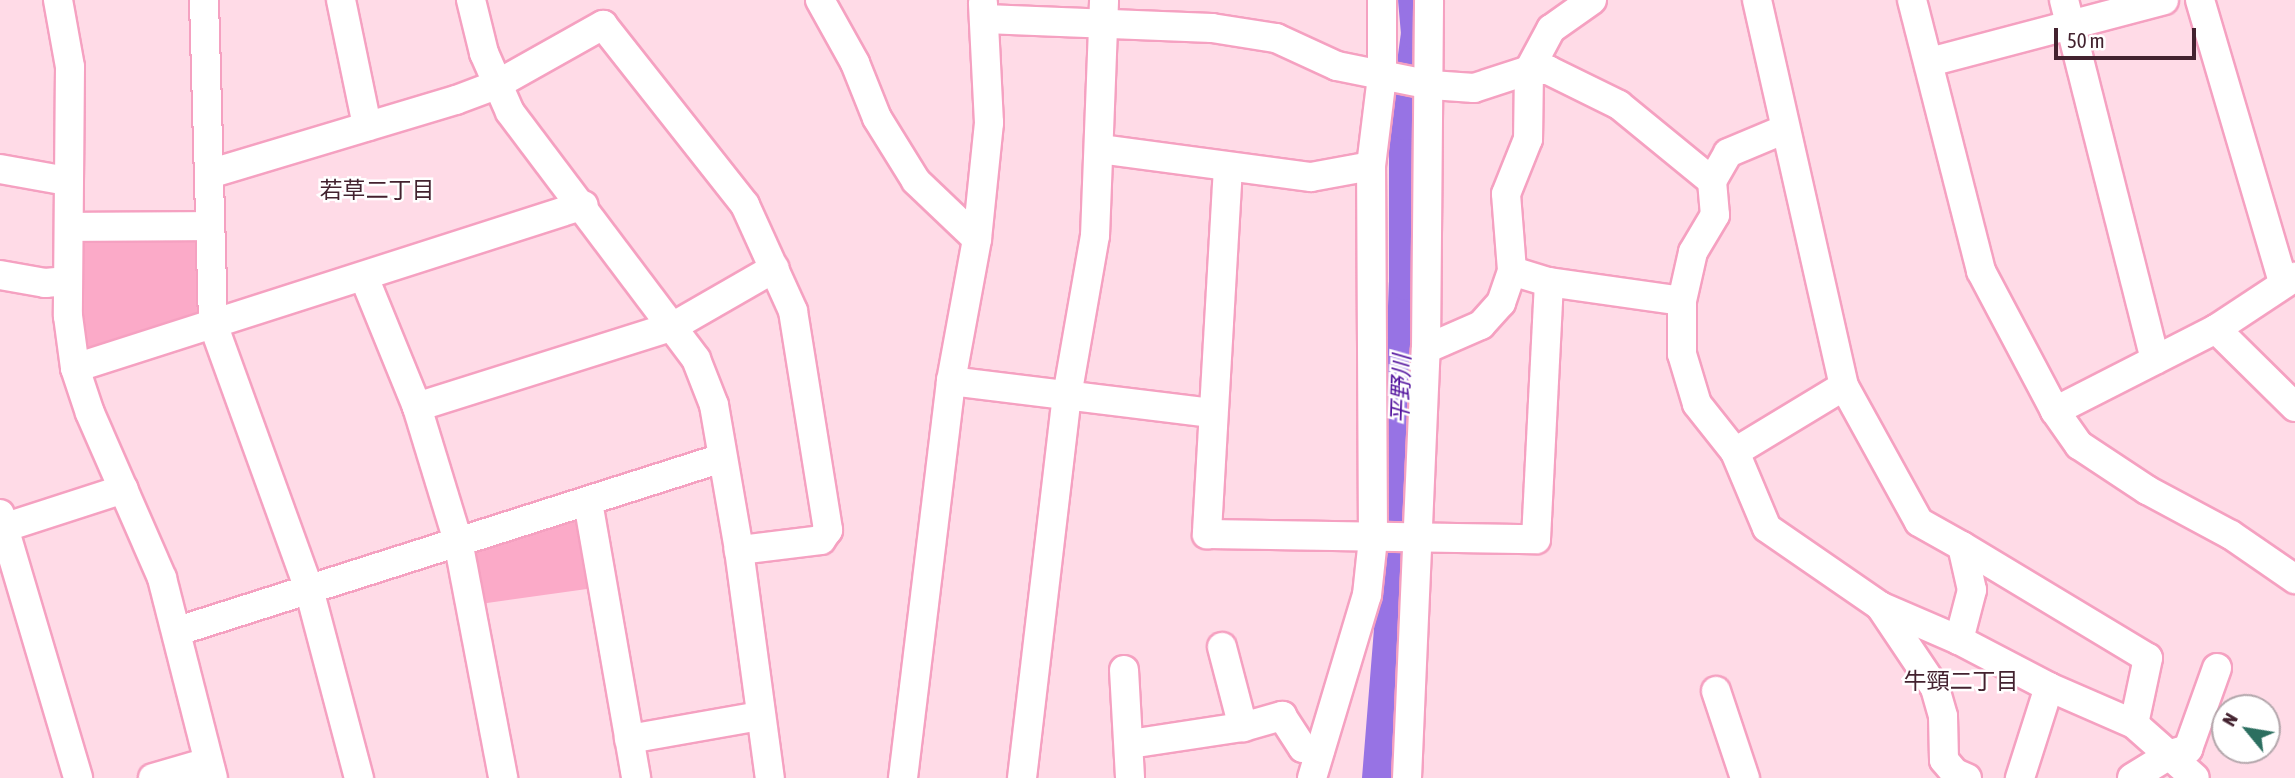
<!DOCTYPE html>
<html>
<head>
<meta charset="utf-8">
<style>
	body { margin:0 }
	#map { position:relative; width:2295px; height:778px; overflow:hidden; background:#ffdbe7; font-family:"Asap Condensed","Noto Sans JP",sans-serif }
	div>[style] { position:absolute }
	.green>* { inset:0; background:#fbaac8 }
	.river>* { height:33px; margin:-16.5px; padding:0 16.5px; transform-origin:16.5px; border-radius:16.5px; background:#9773e4 }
	.roads { filter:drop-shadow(2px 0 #f5a1c1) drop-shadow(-2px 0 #f5a1c1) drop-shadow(0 2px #f5a1c1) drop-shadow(0 -2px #f5a1c1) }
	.minor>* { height:28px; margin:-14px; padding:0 14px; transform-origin:14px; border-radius:14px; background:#fff }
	span { translate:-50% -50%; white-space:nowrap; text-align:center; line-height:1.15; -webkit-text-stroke:5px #fff; paint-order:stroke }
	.neighbourhood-label { font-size:23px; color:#43222f }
	.water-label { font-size:23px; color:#52129d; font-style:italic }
	.north { position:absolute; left:2211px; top:694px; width:70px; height:70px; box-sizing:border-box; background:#fff; border:2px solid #b4a7ac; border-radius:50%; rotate:300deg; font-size:19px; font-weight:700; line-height:28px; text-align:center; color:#43222f }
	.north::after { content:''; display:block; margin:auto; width:24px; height:32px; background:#2c6f60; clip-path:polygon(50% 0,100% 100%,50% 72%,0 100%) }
	.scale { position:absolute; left:2054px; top:28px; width:142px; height:32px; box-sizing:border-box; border:4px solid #43222f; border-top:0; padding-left:9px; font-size:21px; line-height:24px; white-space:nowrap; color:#43222f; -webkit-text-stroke:5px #fff; paint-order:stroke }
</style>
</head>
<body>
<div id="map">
	<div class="green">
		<div style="clip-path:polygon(78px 233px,198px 235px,206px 314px,81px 352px)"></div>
		<div style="clip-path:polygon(576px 515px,594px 588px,480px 604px,467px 545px)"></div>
	</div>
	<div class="river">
		<div style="left:1378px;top:778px;width:200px;rotate:-85.4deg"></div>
		<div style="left:1394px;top:579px;width:296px;rotate:-87.9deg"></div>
		<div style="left:1405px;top:283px;width:160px;rotate:-90deg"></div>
		<div style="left:1405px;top:123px;width:91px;rotate:-82.4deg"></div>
		<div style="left:1417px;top:33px;width:33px;rotate:-95deg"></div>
	</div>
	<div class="roads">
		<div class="minor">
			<div style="left:58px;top:0;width:68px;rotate:79.8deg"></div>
			<div style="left:70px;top:67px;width:249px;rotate:90.5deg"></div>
			<div style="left:68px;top:316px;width:52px;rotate:82.3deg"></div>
			<div style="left:75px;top:368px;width:47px;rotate:71.6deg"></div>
			<div style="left:90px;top:413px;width:180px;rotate:66.4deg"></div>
			<div style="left:162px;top:578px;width:206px;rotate:75.7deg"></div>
			<div style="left:204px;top:0;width:324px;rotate:88.4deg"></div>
			<div style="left:213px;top:324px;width:282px;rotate:70.1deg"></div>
			<div style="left:309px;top:589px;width:196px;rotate:75.2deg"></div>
			<div style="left:341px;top:0;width:129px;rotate:78.3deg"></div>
			<div style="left:471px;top:0;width:55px;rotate:76.2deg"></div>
			<div style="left:484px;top:53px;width:64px;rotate:66.2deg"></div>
			<div style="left:510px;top:112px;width:309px;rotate:53deg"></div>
			<div style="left:696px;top:359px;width:49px;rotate:68.6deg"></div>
			<div style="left:714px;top:405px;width:147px;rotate:80.2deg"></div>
			<div style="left:739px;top:550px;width:230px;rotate:82.3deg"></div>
			<div style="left:820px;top:0;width:72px;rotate:60.9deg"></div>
			<div style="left:855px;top:63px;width:59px;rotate:68.2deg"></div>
			<div style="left:877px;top:118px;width:74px;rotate:58.2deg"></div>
			<div style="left:916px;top:181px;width:84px;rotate:43.6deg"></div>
			<div style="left:1592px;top:0;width:50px;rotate:144.7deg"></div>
			<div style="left:1551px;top:29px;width:47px;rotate:118.2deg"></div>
			<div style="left:1529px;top:70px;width:69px;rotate:90.8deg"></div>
			<div style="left:1528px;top:139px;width:59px;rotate:111.8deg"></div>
			<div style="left:1506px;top:194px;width:77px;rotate:85.5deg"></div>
			<div style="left:1512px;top:271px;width:39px;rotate:17deg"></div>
			<div style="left:1549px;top:282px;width:134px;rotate:8.1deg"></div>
			<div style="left:1757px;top:0;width:396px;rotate:77.3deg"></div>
			<div style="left:1844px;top:386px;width:155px;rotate:61.1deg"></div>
			<div style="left:1919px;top:522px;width:49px;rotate:29.2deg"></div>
			<div style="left:1962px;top:546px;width:45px;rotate:77.2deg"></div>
			<div style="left:1972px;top:590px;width:52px;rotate:104.6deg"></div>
			<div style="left:1912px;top:0;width:280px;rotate:75.7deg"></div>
			<div style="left:1981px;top:271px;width:158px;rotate:62.1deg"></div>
			<div style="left:2055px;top:411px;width:42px;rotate:54.8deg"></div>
			<div style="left:2079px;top:445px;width:82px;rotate:33.5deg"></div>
			<div style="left:2147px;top:490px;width:95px;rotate:28.2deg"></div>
			<div style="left:2231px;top:535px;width:78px;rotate:34.5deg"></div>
			<div style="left:2064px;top:0;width:371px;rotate:75.8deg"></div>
			<div style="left:2200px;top:0;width:294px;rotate:73.6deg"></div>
			<div style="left:985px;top:19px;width:227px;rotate:2.3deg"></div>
			<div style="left:1212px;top:28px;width:65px;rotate:8.9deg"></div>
			<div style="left:1276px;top:38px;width:67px;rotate:24.7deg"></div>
			<div style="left:1337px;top:66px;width:96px;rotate:11.4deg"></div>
			<div style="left:1431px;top:85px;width:43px;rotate:4deg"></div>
			<div style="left:1474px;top:88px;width:58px;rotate:-18.1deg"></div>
			<div style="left:1529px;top:70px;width:19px"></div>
			<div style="left:1548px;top:70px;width:79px;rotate:26.2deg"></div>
			<div style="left:1619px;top:105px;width:120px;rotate:39.3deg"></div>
			<div style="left:1712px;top:181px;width:34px;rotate:85deg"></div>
			<div style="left:1715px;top:215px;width:43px;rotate:120.7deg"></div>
			<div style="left:1693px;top:252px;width:50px;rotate:102.7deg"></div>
			<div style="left:1682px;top:301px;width:53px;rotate:90deg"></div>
			<div style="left:1682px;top:354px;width:52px;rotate:73.3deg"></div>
			<div style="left:1697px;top:404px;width:61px;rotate:51.6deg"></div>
			<div style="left:1735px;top:452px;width:82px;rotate:67.2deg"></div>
			<div style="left:1767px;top:528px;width:137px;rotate:34.6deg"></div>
			<div style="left:1880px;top:606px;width:86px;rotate:23.3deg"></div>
			<div style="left:1959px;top:640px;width:102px;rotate:27.6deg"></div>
			<div style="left:2049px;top:687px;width:96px;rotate:107.7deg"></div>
			<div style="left:1930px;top:62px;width:242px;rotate:-14.8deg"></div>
			<div style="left:1100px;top:149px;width:213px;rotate:7.6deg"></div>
			<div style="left:1311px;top:177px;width:61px;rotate:-10.4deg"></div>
			<div style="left:1228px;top:167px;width:368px;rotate:93.3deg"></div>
			<div style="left:1207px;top:534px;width:329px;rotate:0.9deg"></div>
			<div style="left:1536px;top:539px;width:257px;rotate:-87.1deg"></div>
			<div style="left:0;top:169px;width:68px;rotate:10.2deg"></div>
			<div style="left:209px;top:174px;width:258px;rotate:-16.7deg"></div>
			<div style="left:456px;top:100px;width:43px;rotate:-20.6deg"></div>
			<div style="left:496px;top:85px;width:123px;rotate:-29.3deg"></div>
			<div style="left:603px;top:25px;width:229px;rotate:51.7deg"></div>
			<div style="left:745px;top:205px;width:116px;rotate:65.6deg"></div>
			<div style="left:793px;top:311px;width:222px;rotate:80.9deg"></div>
			<div style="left:828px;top:530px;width:12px;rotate:125deg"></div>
			<div style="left:821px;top:540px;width:83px;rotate:173deg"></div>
			<div style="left:1712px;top:181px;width:32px;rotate:-60deg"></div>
			<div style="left:1728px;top:153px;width:60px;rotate:-22.7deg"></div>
			<div style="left:69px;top:227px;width:140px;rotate:-0.4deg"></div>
			<div style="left:0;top:275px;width:46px;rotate:10.1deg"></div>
			<div style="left:45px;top:283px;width:23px;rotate:-5deg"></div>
			<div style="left:364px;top:277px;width:140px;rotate:67.8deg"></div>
			<div style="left:417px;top:407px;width:140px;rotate:73deg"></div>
			<div style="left:458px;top:541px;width:241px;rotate:79.2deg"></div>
			<div style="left:2216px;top:329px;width:111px;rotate:44.6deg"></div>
			<div style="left:1426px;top:349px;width:60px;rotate:-23.6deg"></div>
			<div style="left:1481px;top:325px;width:30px;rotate:-48deg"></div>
			<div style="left:1501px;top:303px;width:34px;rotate:-71deg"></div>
			<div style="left:75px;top:368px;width:534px;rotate:-17.76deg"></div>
			<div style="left:951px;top:381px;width:263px;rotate:7deg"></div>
			<div style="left:417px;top:407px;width:269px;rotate:-17.5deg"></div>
			<div style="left:674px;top:326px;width:116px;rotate:-29.9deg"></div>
			<div style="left:2055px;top:411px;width:181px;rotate:-27deg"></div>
			<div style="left:2216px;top:329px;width:95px;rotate:-33.4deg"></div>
			<div style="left:1735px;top:452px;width:127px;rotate:-31.2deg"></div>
			<div style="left:588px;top:502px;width:280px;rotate:80.1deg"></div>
			<div style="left:0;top:514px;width:275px;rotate:73.5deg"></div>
			<div style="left:0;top:529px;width:130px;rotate:-17.9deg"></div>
			<div style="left:1962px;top:546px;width:217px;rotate:31.1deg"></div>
			<div style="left:2148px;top:658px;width:67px;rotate:102deg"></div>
			<div style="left:1880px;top:606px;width:99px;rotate:56.1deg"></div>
			<div style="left:1935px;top:688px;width:29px;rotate:74deg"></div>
			<div style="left:1943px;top:716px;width:44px;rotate:88.7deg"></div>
			<div style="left:1944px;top:760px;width:17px;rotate:50deg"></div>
			<div style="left:1955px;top:773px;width:13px;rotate:23deg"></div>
			<div style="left:178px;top:631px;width:571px;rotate:-17.64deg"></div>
			<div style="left:1222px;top:647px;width:83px;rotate:75.3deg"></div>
			<div style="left:1124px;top:670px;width:108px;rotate:86.8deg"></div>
			<div style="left:2049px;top:687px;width:93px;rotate:23.5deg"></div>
			<div style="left:2134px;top:724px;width:81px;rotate:41.5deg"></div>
			<div style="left:1716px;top:691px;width:92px;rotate:71.6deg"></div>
			<div style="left:629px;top:739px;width:133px;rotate:-10deg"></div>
			<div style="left:1130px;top:744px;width:114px;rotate:-8.6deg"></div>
			<div style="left:1243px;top:727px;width:41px;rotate:-15.8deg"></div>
			<div style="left:1282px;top:716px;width:38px;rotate:57deg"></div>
			<div style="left:1303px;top:748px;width:17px;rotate:10deg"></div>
			<div style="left:153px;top:778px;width:57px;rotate:-16.2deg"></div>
			<div style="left:903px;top:778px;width:400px;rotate:-83.1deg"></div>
			<div style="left:951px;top:381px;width:144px;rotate:-79.6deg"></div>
			<div style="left:977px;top:239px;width:117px;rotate:-84.1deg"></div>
			<div style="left:989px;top:123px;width:120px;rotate:-92.9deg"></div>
			<div style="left:1022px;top:778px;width:385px;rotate:-83.3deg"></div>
			<div style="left:1067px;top:396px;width:162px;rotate:-80.1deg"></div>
			<div style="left:1095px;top:236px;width:236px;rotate:-87.8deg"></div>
			<div style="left:1312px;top:778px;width:191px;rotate:-73.3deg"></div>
			<div style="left:1367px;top:595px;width:56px;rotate:-83.9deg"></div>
			<div style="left:1373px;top:539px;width:373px;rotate:-90.3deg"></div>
			<div style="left:1371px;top:166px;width:90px;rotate:-83deg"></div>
			<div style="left:1382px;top:77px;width:77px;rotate:-90deg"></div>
			<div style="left:1407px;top:778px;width:429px;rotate:-87.5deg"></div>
			<div style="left:1426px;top:349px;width:349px;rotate:-89.5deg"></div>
			<div style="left:2132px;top:778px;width:46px;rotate:-31.6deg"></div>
			<div style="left:2171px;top:754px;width:18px;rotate:-16deg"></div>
			<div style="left:2188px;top:749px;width:86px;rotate:-70.3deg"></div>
		</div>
	</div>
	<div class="neighbourhood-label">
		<span style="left:377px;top:190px">若草二丁目</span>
		<span style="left:1961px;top:681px">牛頸二丁目</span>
	</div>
	<div class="water-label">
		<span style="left:1401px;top:389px;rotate:-88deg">平野川</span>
	</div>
	<div class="north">N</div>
	<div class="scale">50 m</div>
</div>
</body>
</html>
